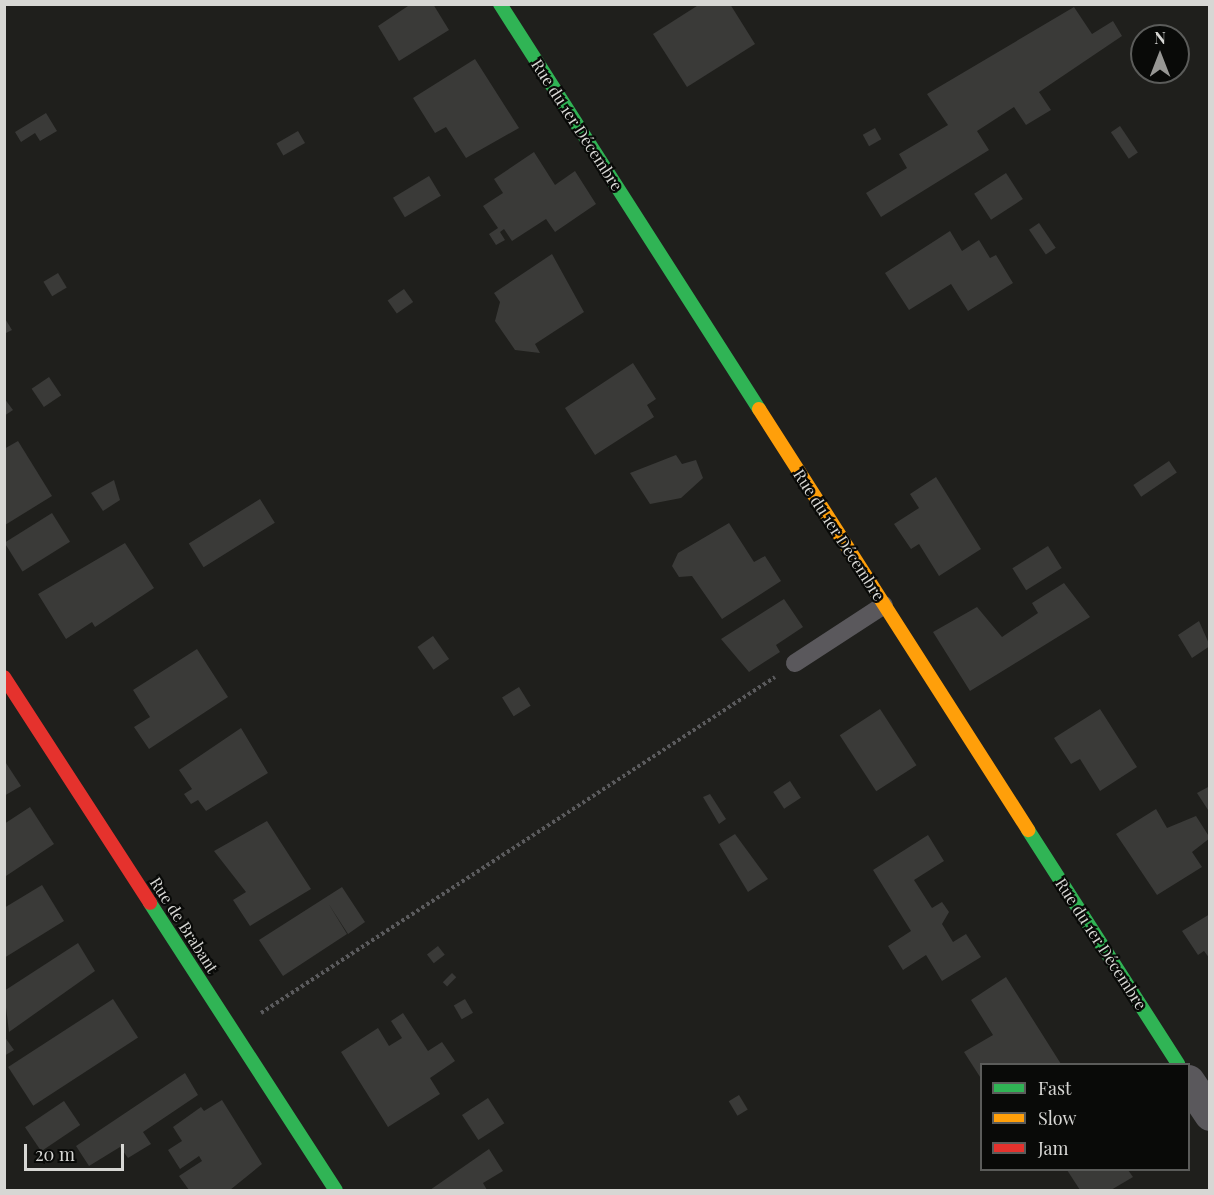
<!DOCTYPE html>
<html>
<head>
<meta charset="utf-8">
<style>
	body { margin:0 }
	#map { position:relative; width:1214px; height:1195px; overflow:hidden; background:#1f1f1c; font-family:"Playfair Display",serif }
	div>[style] { position:absolute }
	.building>* { inset:0; background:#3a3a38; transform-origin:0 0 }
	.path>* { height:4px; margin-top:-2px; transform-origin:0; background:repeating-linear-gradient(90deg,#5b5b5d 0 3px,transparent 0 6px) }
	.lane>* { height:18px; margin:-9px; padding:0 9px; transform-origin:9px; border-radius:9px; background:#5a585c }
	.street>* { height:33px; margin:-16.5px; padding:0 16.5px; transform-origin:16.5px; border-radius:16.5px; background:#5a585c }
	.fast>* { height:14px; margin:-7px; padding:0 7px; transform-origin:7px; border-radius:7px; background:#30b455 }
	.slow>* { height:14px; margin:-7px; padding:0 7px; transform-origin:7px; border-radius:7px; background:#ff9f0a }
	.jam>* { height:14px; margin:-7px; padding:0 7px; transform-origin:7px; border-radius:7px; background:#e5322d }
	span { translate:-50% -50%; white-space:nowrap; text-align:center; line-height:1.15; -webkit-text-stroke:4.5px #090a08; paint-order:stroke }
	.street-label { font-size:16px; color:#d7d7d4 }
	.frame { position:absolute; inset:0; border:6px solid #d7d7d4; pointer-events:none }
	.legend { position:absolute; left:980px; top:1063px; width:210px; height:108px; box-sizing:border-box; background:#090a08; border:2px solid #5b5c5a; margin:0; padding:8px 10px; list-style:none; font-size:18px; color:#d7d7d4 }
	.legend li { display:flex; align-items:center; gap:12px; height:30px }
	.legend b { width:30px; border:2px solid #5b5c5a }
	.north { position:absolute; left:1130px; top:24px; width:60px; height:60px; box-sizing:border-box; background:#090a08; border:2px solid #5b5c5a; border-radius:50%; rotate:0deg; font-size:16px; font-weight:700; line-height:24px; text-align:center; color:#d7d7d4 }
	.north::after { content:''; display:block; margin:auto; width:21px; height:27px; background:#979794; clip-path:polygon(50% 0,100% 100%,50% 72%,0 100%) }
	.scale { position:absolute; left:24px; top:1144px; width:100px; height:27px; box-sizing:border-box; border:3px solid #d7d7d4; border-top:0; padding-left:8px; font-size:18px; line-height:21px; white-space:nowrap; color:#d7d7d4; -webkit-text-stroke:4px #090a08; paint-order:stroke }
</style>
</head>
<body>
<div id="map">
	<div class="building">
		<div style="clip-path:polygon(411px 4px,433px 4px,449px 30px,399px 61px,378px 26px)"></div>
		<div style="clip-path:polygon(700px 4px,730px 4px,755px 44px,687px 87px,653px 34px)"></div>
		<div style="clip-path:polygon(1074px 7px,1092px 34px,1113px 21px,1122px 36px,1039px 92px,1051px 110px,1026px 125px,1014px 107px,977px 131px,989px 150px,881px 217px,866px 193px,907px 168px,899px 154px,948px 125px,927px 94px)"></div>
		<div style="clip-path:polygon(475px 59px,519px 128px,466px 158px,446px 127px,435px 133px,413px 98px)"></div>
		<div style="clip-path:polygon(46px 113px,57px 131px,40px 141px,35px 133px,21px 142px,15px 132px)"></div>
		<div style="left:1120px;top:126px;width:32px;height:11px;rotate:56deg"></div>
		<div style="left:875px;top:128px;width:13px;height:14px;rotate:61deg"></div>
		<div style="left:298px;top:131px;width:14px;height:25px;rotate:60deg"></div>
		<div style="clip-path:polygon(534px 152px,555px 185px,575px 171px,596px 204px,555px 232px,546px 219px,512px 241px,504px 229px,500px 232px,505px 240px,496px 245px,489px 234px,498px 228px,483px 206px,503px 193px,494px 179px)"></div>
		<div style="left:1006px;top:173px;width:31px;height:38px;rotate:57deg"></div>
		<div style="left:429px;top:176px;width:23px;height:42px;rotate:59deg"></div>
		<div style="left:1039px;top:223px;width:30px;height:12px;rotate:56deg"></div>
		<div style="clip-path:polygon(950px 231px,962px 251px,979px 240px,990px 258px,996px 255px,1013px 283px,968px 311px,951px 284px,909px 310px,885px 273px)"></div>
		<div style="clip-path:polygon(552px 254px,584px 312px,535px 344px,540px 353px,515px 350px,495px 321px,500px 302px,494px 293px)"></div>
		<div style="left:58px;top:273px;width:17px;height:17px;rotate:59deg"></div>
		<div style="left:404px;top:289px;width:16px;height:20px;rotate:55deg"></div>
		<div style="clip-path:polygon(4px 317px,12px 330px,4px 334px)"></div>
		<div style="clip-path:polygon(633px 363px,656px 399px,647px 405px,654px 417px,595px 455px,565px 408px)"></div>
		<div style="left:49px;top:377px;width:22px;height:21px;rotate:56deg"></div>
		<div style="clip-path:polygon(4px 398px,13px 410px,4px 416px)"></div>
		<div style="clip-path:polygon(18px 441px,52px 496px,5px 525px,4px 449px)"></div>
		<div style="clip-path:polygon(676px 455px,682px 464px,696px 460px,703px 478px,681px 498px,650px 504px,630px 473px)"></div>
		<div style="left:1169px;top:461px;width:14px;height:43px;rotate:56deg"></div>
		<div style="clip-path:polygon(936px 477px,981px 549px,939px 576px,919px 544px,911px 549px,894px 524px,919px 508px,910px 494px)"></div>
		<div style="clip-path:polygon(114px 480px,120px 500px,103px 511px,91px 493px)"></div>
		<div style="left:260px;top:499px;width:28px;height:84px;rotate:58deg"></div>
		<div style="left:52px;top:513px;width:34px;height:56px;rotate:58deg"></div>
		<div style="clip-path:polygon(729px 523px,754px 562px,765px 556px,781px 581px,722px 619px,692px 576px,679px 577px,672px 566px,678px 553px)"></div>
		<div style="clip-path:polygon(125px 543px,154px 588px,95px 627px,92px 622px,66px 639px,38px 594px)"></div>
		<div style="left:1048px;top:546px;width:26px;height:42px;rotate:58deg"></div>
		<div style="clip-path:polygon(1064px 583px,1090px 617px,970px 691px,933px 632px,977px 607px,1002px 637px,1038px 613px,1032px 603px)"></div>
		<div style="clip-path:polygon(784px 599px,803px 627px,776px 645px,780px 652px,749px 672px,721px 639px)"></div>
		<div style="clip-path:polygon(1199px 621px,1210px 646px,1192px 658px,1178px 635px)"></div>
		<div style="left:433px;top:636px;width:28px;height:19px;rotate:55deg"></div>
		<div style="clip-path:polygon(197px 649px,228px 697px,149px 749px,134px 727px,150px 717px,133px 690px)"></div>
		<div style="left:519px;top:687px;width:22px;height:20px;rotate:58deg"></div>
		<div style="left:880px;top:709px;width:67px;height:48px;rotate:57deg"></div>
		<div style="clip-path:polygon(1100px 709px,1137px 767px,1100px 791px,1080px 759px,1071px 764px,1054px 738px)"></div>
		<div style="clip-path:polygon(241px 728px,268px 773px,206px 811px,198px 800px,191px 804px,184px 794px,192px 789px,179px 770px)"></div>
		<div style="clip-path:polygon(4px 760px,21px 786px,4px 796px)"></div>
		<div style="left:790px;top:781px;width:20px;height:20px;rotate:57deg"></div>
		<div style="clip-path:polygon(1210px 786px,1210px 813px,1197px 793px)"></div>
		<div style="clip-path:polygon(710px 794px,726px 819px,719px 824px,703px 797px)"></div>
		<div style="clip-path:polygon(30px 807px,54px 844px,6px 876px,4px 824px)"></div>
		<div style="clip-path:polygon(1156px 809px,1167px 828px,1196px 816px,1210px 838px,1192px 852px,1202px 867px,1157px 895px,1116px 834px)"></div>
		<div style="clip-path:polygon(267px 821px,311px 889px,250px 926px,233px 900px,246px 892px,214px 851px)"></div>
		<div style="clip-path:polygon(735px 834px,768px 879px,748px 892px,719px 844px)"></div>
		<div style="clip-path:polygon(928px 835px,944px 861px,914px 880px,932px 908px,942px 902px,949px 912px,942px 924px,953px 942px,966px 934px,981px 957px,942px 981px,926px 955px,903px 970px,888px 946px,911px 931px,873px 870px)"></div>
		<div style="clip-path:polygon(42px 885px,64px 921px,4px 958px,4px 908px)"></div>
		<div style="clip-path:polygon(342px 887px,365px 922px,348px 934px,328px 903px,347px 934px,283px 976px,259px 940px)"></div>
		<div style="clip-path:polygon(1210px 914px,1210px 959px,1204px 951px,1198px 955px,1182px 931px)"></div>
		<div style="clip-path:polygon(78px 943px,95px 971px,9px 1032px,4px 991px)"></div>
		<div style="left:438px;top:946px;width:11px;height:14px;rotate:52deg"></div>
		<div style="left:452px;top:973px;width:6px;height:13px;rotate:45deg"></div>
		<div style="clip-path:polygon(1006px 977px,1061px 1064px,982px 1064px,982px 1080px,964px 1052px,993px 1035px,971px 1000px)"></div>
		<div style="left:113px;top:999px;width:46px;height:125px;rotate:57deg"></div>
		<div style="left:465px;top:999px;width:16px;height:13px;rotate:60deg"></div>
		<div style="clip-path:polygon(403px 1013px,428px 1051px,442px 1042px,455px 1061px,430px 1078px,440px 1094px,388px 1127px,341px 1052px,378px 1028px,389px 1046px,402px 1038px,391px 1021px)"></div>
		<div style="clip-path:polygon(4px 1036px,14px 1050px,4px 1056px)"></div>
		<div style="clip-path:polygon(185px 1073px,198px 1095px,143px 1132px,151px 1144px,128px 1158px,120px 1147px,89px 1166px,76px 1146px)"></div>
		<div style="left:739px;top:1095px;width:17px;height:12px;rotate:59deg"></div>
		<div style="left:488px;top:1098px;width:30px;height:31px;rotate:57deg"></div>
		<div style="clip-path:polygon(222px 1100px,262px 1164px,230px 1190px,189px 1190px,179px 1176px,202px 1161px,199px 1156px,180px 1169px,168px 1150px,182px 1141px,173px 1127px,201px 1107px,204px 1111px)"></div>
		<div style="left:64px;top:1101px;width:29px;height:47px;rotate:56deg"></div>
		<div style="clip-path:polygon(489px 1149px,503px 1171px,483px 1183px,487px 1190px,430px 1190px)"></div>
		<div style="clip-path:polygon(1067px 1170px,1128px 1170px,1133px 1177px,1111px 1190px,1080px 1190px)"></div>
	</div>
	<div class="path">
		<div style="left:261px;top:1013px;width:614px;rotate:-33.17deg"></div>
	</div>
	<div class="lane">
		<div style="left:795px;top:663px;width:106px;rotate:-33.1deg"></div>
	</div>
	<div class="street">
		<div style="left:1188px;top:1081px;width:40px;rotate:56deg"></div>
	</div>
	<div class="fast">
		<div style="left:500px;top:4px;width:481px;rotate:57.4deg"></div>
		<div style="left:1028px;top:830px;width:278px;rotate:57.3deg"></div>
		<div style="left:150px;top:903px;width:342px;rotate:57.1deg"></div>
	</div>
	<div class="slow">
		<div style="left:759px;top:409px;width:500px;rotate:57.4deg"></div>
	</div>
	<div class="jam">
		<div style="left:4px;top:677px;width:269px;rotate:57.1deg"></div>
	</div>
	<div class="street-label">
		<span style="left:577px;top:125px;rotate:57deg">Rue du 1er Décembre</span>
		<span style="left:839px;top:535px;rotate:57deg">Rue du 1er Décembre</span>
		<span style="left:184px;top:925px;rotate:57deg">Rue de Brabant</span>
		<span style="left:1101px;top:944px;rotate:57deg">Rue du 1er Décembre</span>
	</div>
	<div class="frame"></div>
	<ul class="legend">
	<li><b style="height:8px;background:#30b455"></b>Fast</li>
	<li><b style="height:8px;background:#ff9f0a"></b>Slow</li>
	<li><b style="height:8px;background:#e5322d"></b>Jam</li>
	</ul>
	<div class="north">N</div>
	<div class="scale">20 m</div>
</div>
</body>
</html>
